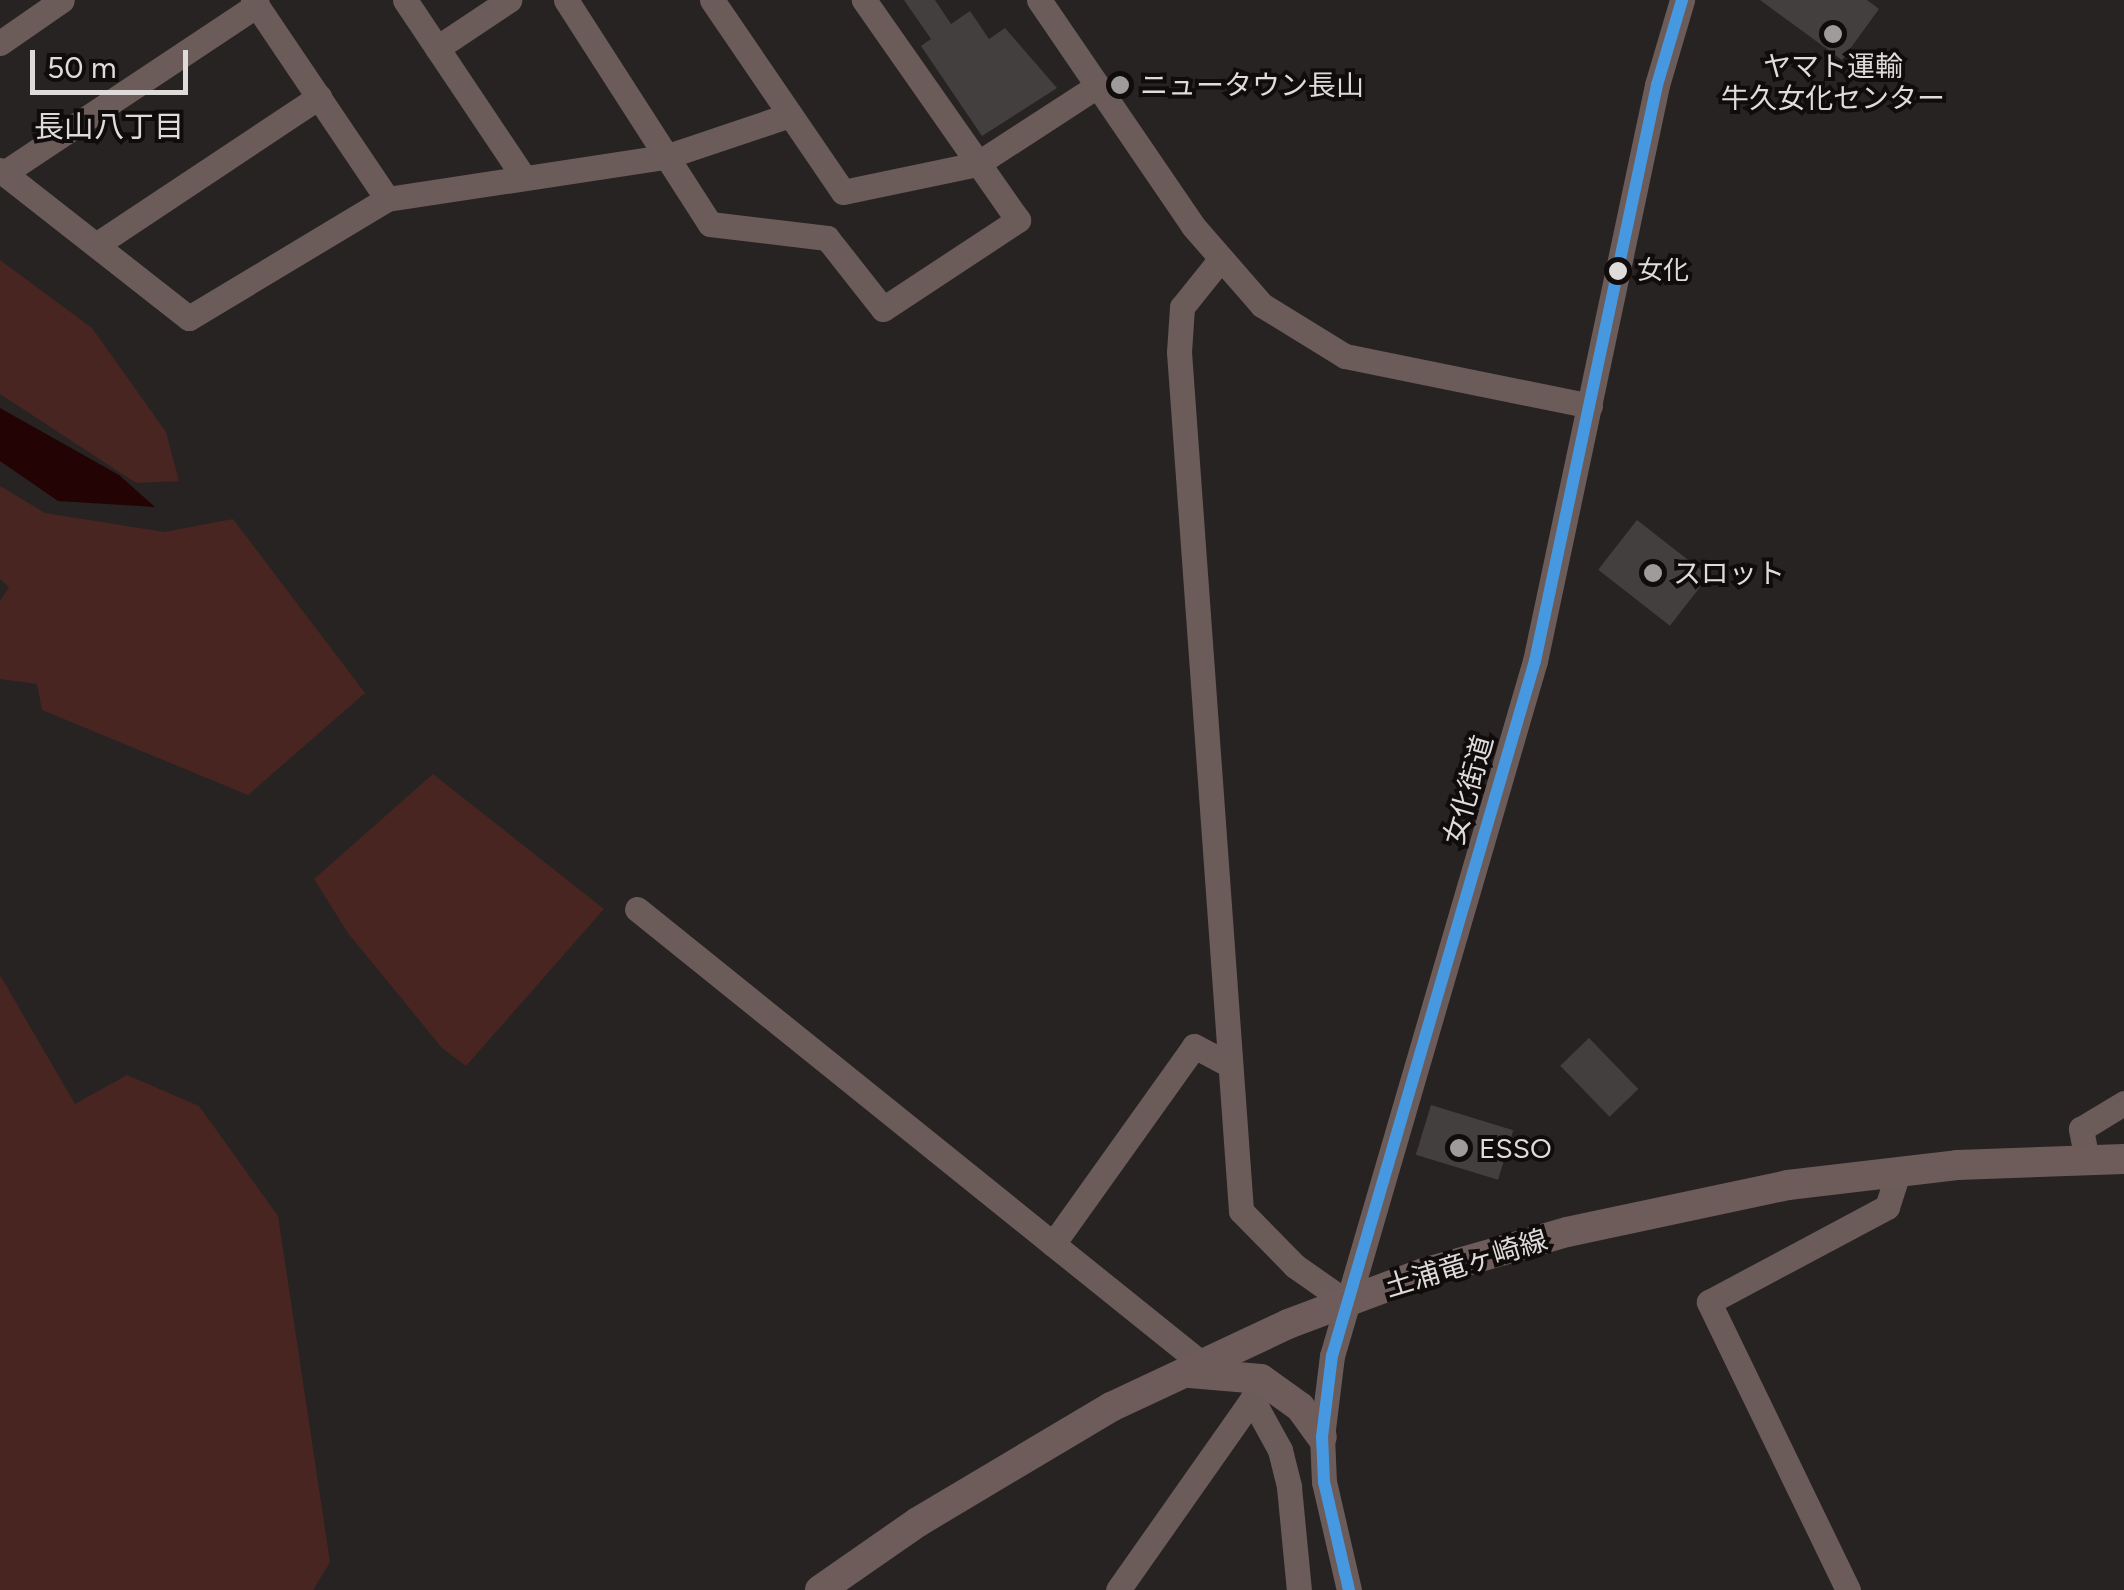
<!DOCTYPE html>
<html>
<head>
<meta charset="utf-8">
<style>
	body { margin:0 }
	#map { position:relative; width:2124px; height:1590px; overflow:hidden; background:#272322; font-family:Figtree,"Noto Sans JP",sans-serif }
	div>[style] { position:absolute }
	.green>* { inset:0; background:#482521 }
	.water>* { inset:0; background:#230303 }
	.building>* { inset:0; background:#423f3e; transform-origin:0 0 }
	.minor>* { height:25px; margin:-12.5px; padding:0 12.5px; transform-origin:12.5px; border-radius:12.5px; background:#6b5c5a }
	.major>* { height:30px; margin:-15px; padding:0 15px; transform-origin:15px; border-radius:15px; background:#6d5c59 }
	.bus-1>* { height:12px; margin:-6px; padding:0 6px; transform-origin:6px; border-radius:6px; background:#4699e1 }
	.dots>* { width:28px; height:28px; translate:-50% -50%; box-sizing:border-box; border:5px solid #0f0c0b; border-radius:50% }
	span { translate:-50% -50%; white-space:nowrap; text-align:center; line-height:1.15; -webkit-text-stroke:8px #0f0c0b; paint-order:stroke }
	.bus-label { font-size:26px; color:#dfdbda }
	.left { translate:0 -50%; text-align:left }
	.poi-label { font-size:28px; color:#dfdbda }
	.street-label { font-size:28px; color:#dfdbda }
	.neighbourhood-label { font-size:30px; color:#dfdbda }
	.scale { position:absolute; left:30px; top:50px; width:158px; height:45px; box-sizing:border-box; border:5px solid #dfdbda; border-top:0; padding-left:12px; font-size:30px; line-height:35px; white-space:nowrap; color:#dfdbda; -webkit-text-stroke:8px #0f0c0b; paint-order:stroke }
</style>
</head>
<body>
<div id="map">
	<div class="green">
		<div style="clip-path:polygon(0 260px,92px 328px,166px 432px,179px 481px,136px 483px,0 394px)"></div>
		<div style="clip-path:polygon(0 486px,45px 513px,164px 532px,233px 519px,365px 693px,248px 795px,42px 710px,37px 684px,0 679px,0 601px,9px 587px,0 579px)"></div>
		<div style="clip-path:polygon(433px 774px,604px 909px,466px 1066px,442px 1048px,348px 933px,314px 879px)"></div>
		<div style="clip-path:polygon(0 975px,75px 1104px,127px 1075px,199px 1106px,278px 1216px,330px 1562px,313px 1590px,0 1590px)"></div>
	</div>
	<div class="water">
		<div style="clip-path:polygon(0 408px,119px 475px,155px 507px,58px 501px,0 461px)"></div>
	</div>
	<div class="building">
		<div style="clip-path:polygon(904px 0,935px 0,951px 24px,970px 11px,989px 39px,1005px 28px,1057px 88px,982px 136px,921px 46px,931px 39px)"></div>
		<div style="clip-path:polygon(1760px 0,1867px 0,1879px 9px,1842px 60px)"></div>
		<div style="left:1637px;top:520px;width:91px;height:63px;rotate:38deg"></div>
		<div style="left:1589px;top:1038px;width:71px;height:40px;rotate:46deg"></div>
		<div style="left:1431px;top:1105px;width:86px;height:52px;rotate:17deg"></div>
	</div>
	<div class="minor">
		<div style="left:253px;top:0;width:240px;rotate:56deg"></div>
		<div style="left:405px;top:0;width:214px;rotate:56.2deg"></div>
		<div style="left:566px;top:0;width:266px;rotate:57.3deg"></div>
		<div style="left:710px;top:224px;width:118px;rotate:6.8deg"></div>
		<div style="left:827px;top:238px;width:90px;rotate:51.7deg"></div>
		<div style="left:883px;top:309px;width:162px;rotate:-33.4deg"></div>
		<div style="left:1018px;top:220px;width:269px;rotate:-125deg"></div>
		<div style="left:712px;top:0;width:232px;rotate:55.7deg"></div>
		<div style="left:843px;top:192px;width:137px;rotate:-11.8deg"></div>
		<div style="left:977px;top:164px;width:143px;rotate:-33deg"></div>
		<div style="left:1039px;top:0;width:273px;rotate:55.7deg"></div>
		<div style="left:1193px;top:226px;width:105px;rotate:48.9deg"></div>
		<div style="left:1262px;top:305px;width:97px;rotate:31.6deg"></div>
		<div style="left:1345px;top:356px;width:250px;rotate:11.5deg"></div>
		<div style="left:0;top:43px;width:75px;rotate:-34.7deg"></div>
		<div style="left:437px;top:48px;width:87px;rotate:-33.7deg"></div>
		<div style="left:0;top:170px;width:240px;rotate:38.1deg"></div>
		<div style="left:189px;top:318px;width:231px;rotate:-31deg"></div>
		<div style="left:387px;top:199px;width:281px;rotate:-8.6deg"></div>
		<div style="left:665px;top:157px;width:132px;rotate:-18.6deg"></div>
		<div style="left:4px;top:173px;width:304px;rotate:-33.6deg"></div>
		<div style="left:96px;top:245px;width:268px;rotate:-33.6deg"></div>
		<div style="left:1219px;top:261px;width:59px;rotate:128.8deg"></div>
		<div style="left:1182px;top:307px;width:45px;rotate:93.8deg"></div>
		<div style="left:1179px;top:352px;width:861px;rotate:85.87deg"></div>
		<div style="left:1241px;top:1211px;width:77px;rotate:45.5deg"></div>
		<div style="left:1295px;top:1266px;width:61px;rotate:35deg"></div>
		<div style="left:637px;top:909px;width:534px;rotate:38.84deg"></div>
		<div style="left:2087px;top:1160px;width:32px;rotate:-101deg"></div>
		<div style="left:2081px;top:1129px;width:50px;rotate:-31.2deg"></div>
		<div style="left:1201px;top:1363px;width:190px;rotate:-141.2deg"></div>
		<div style="left:1053px;top:1244px;width:243px;rotate:-54.5deg"></div>
		<div style="left:1194px;top:1046px;width:41px;rotate:27.8deg"></div>
		<div style="left:1118px;top:1590px;width:233px;rotate:-54.9deg"></div>
		<div style="left:1252px;top:1399px;width:58px;rotate:61.2deg"></div>
		<div style="left:1280px;top:1450px;width:38px;rotate:76deg"></div>
		<div style="left:1289px;top:1487px;width:103px;rotate:84.5deg"></div>
		<div style="left:1349px;top:1590px;width:111px;rotate:-103deg"></div>
		<div style="left:1324px;top:1482px;width:45px;rotate:-92.5deg"></div>
		<div style="left:1322px;top:1437px;width:82px;rotate:-83deg"></div>
		<div style="left:1332px;top:1356px;width:724px;rotate:-73.72deg"></div>
		<div style="left:1535px;top:661px;width:589px;rotate:-78.04deg"></div>
		<div style="left:1657px;top:85px;width:89px;rotate:-73.6deg"></div>
		<div style="left:1848px;top:1590px;width:320px;rotate:-115.8deg"></div>
		<div style="left:1709px;top:1302px;width:202px;rotate:-28.1deg"></div>
		<div style="left:1887px;top:1207px;width:39px;rotate:-72deg"></div>
	</div>
	<div class="major">
		<div style="left:1190px;top:1373px;width:71px;rotate:4.8deg"></div>
		<div style="left:1261px;top:1379px;width:48px;rotate:35.7deg"></div>
		<div style="left:1300px;top:1407px;width:37px;rotate:54deg"></div>
		<div style="left:820px;top:1590px;width:119px;rotate:-34.8deg"></div>
		<div style="left:918px;top:1522px;width:225px;rotate:-30.8deg"></div>
		<div style="left:1111px;top:1407px;width:195px;rotate:-25.1deg"></div>
		<div style="left:1288px;top:1324px;width:145px;rotate:-20.6deg"></div>
		<div style="left:1424px;top:1273px;width:149px;rotate:-16deg"></div>
		<div style="left:1567px;top:1232px;width:226px;rotate:-12deg"></div>
		<div style="left:1788px;top:1185px;width:170px;rotate:-6.7deg"></div>
		<div style="left:1957px;top:1165px;width:167px;rotate:-2.1deg"></div>
	</div>
	<div class="bus-1">
		<div style="left:1349px;top:1590px;width:111px;rotate:-103deg"></div>
		<div style="left:1324px;top:1482px;width:45px;rotate:-92.5deg"></div>
		<div style="left:1322px;top:1437px;width:82px;rotate:-83deg"></div>
		<div style="left:1332px;top:1356px;width:724px;rotate:-73.72deg"></div>
		<div style="left:1535px;top:661px;width:589px;rotate:-78.04deg"></div>
		<div style="left:1657px;top:85px;width:89px;rotate:-73.6deg"></div>
	</div>
	<div class="dots">
		<div style="left:1833px;top:34px;background:#9f9b9a"></div>
		<div style="left:1120px;top:85px;background:#9f9b9a"></div>
		<div style="left:1618px;top:271px;background:#dfdbda"></div>
		<div style="left:1653px;top:573px;background:#9f9b9a"></div>
		<div style="left:1459px;top:1148px;background:#9f9b9a"></div>
	</div>
	<div class="bus-label">
		<span class="left" style="left:1637px;top:271px">女化</span>
	</div>
	<div class="poi-label">
		<span style="left:1833px;top:82px">ヤマト運輸<br>牛久女化センター</span>
		<span class="left" style="left:1140px;top:85px">ニュータウン長山</span>
		<span class="left" style="left:1673px;top:573px">スロット</span>
		<span class="left" style="left:1479px;top:1148px">ESSO</span>
	</div>
	<div class="street-label">
		<span style="left:1468px;top:790px;rotate:-74deg">女化街道</span>
		<span style="left:1466px;top:1263px;rotate:-17deg">土浦竜ヶ崎線</span>
	</div>
	<div class="neighbourhood-label">
		<span style="left:109px;top:127px">長山八丁目</span>
	</div>
	<div class="scale">50 m</div>
</div>
</body>
</html>
